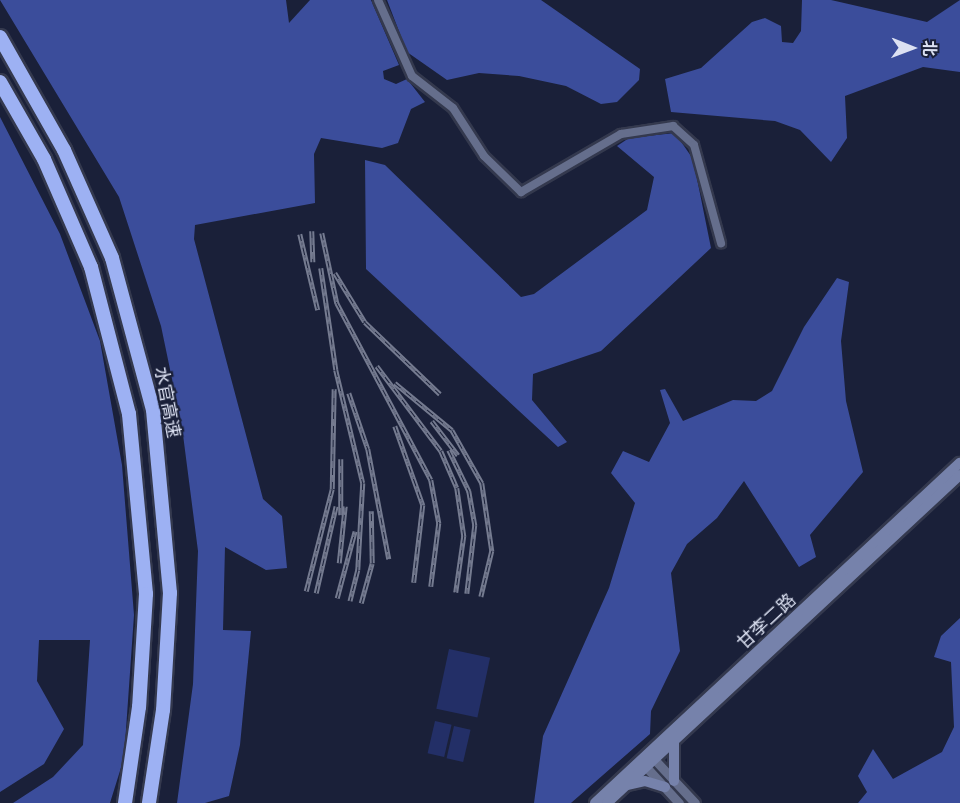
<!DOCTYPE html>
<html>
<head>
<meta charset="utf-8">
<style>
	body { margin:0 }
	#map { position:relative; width:960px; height:803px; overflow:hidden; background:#1a2039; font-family:"Golos Text","Noto Sans SC",sans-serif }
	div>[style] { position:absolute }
	.green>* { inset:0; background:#232f67; transform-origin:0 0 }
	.forest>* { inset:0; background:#3b4d9b }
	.roads { filter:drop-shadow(2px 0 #34394e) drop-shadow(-2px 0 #34394e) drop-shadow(0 2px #34394e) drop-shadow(0 -2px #34394e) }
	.minor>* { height:8px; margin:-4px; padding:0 4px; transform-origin:4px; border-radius:4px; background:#656e8c }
	.tertiary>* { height:9px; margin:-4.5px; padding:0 4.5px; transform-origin:4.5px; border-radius:4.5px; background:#656e8c }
	.secondary>* { height:10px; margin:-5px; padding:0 5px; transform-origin:5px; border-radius:5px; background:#7682ab }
	.motorway>* { height:14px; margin:-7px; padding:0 7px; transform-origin:7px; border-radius:7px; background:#9db1f3 }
	.rail>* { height:4.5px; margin-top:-2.25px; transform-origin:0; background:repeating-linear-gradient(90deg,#1a2039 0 7px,#757b90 0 14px); box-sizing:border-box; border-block:2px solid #757b90 }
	span { translate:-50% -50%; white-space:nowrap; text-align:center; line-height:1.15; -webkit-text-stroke:4.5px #1a2039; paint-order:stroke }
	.street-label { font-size:18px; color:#dce1f2 }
	.north { position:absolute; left:882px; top:18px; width:60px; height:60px; -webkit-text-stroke:4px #1a2039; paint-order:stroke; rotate:91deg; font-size:16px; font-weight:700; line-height:24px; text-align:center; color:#dce1f2 }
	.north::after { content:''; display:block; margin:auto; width:21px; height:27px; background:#dce1f2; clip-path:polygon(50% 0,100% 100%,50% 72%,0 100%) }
</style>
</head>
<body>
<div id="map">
	<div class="green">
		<div style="left:449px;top:649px;width:42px;height:61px;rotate:12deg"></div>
		<div style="left:435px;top:721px;width:17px;height:33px;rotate:13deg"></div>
		<div style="left:454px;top:726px;width:17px;height:33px;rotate:13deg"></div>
	</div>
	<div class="forest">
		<div style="clip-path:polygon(0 0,286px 0,289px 23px,310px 0,371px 0,399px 65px,383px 71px,384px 79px,396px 84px,407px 79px,425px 102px,411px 109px,398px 143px,382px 148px,321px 138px,314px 154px,315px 203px,195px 225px,194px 239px,263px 499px,282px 516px,287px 568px,266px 570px,225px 547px,223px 630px,251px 631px,240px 745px,229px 796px,205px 803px,177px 803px,193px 684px,198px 551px,182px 427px,161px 326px,119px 197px)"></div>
		<div style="clip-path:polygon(387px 0,541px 0,640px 69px,639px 80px,617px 102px,601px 104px,566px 86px,519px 76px,479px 73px,447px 80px,407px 52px)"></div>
		<div style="clip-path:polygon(802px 0,831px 0,927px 22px,960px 0,960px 72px,923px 67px,845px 96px,847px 138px,831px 162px,800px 130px,775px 121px,671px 112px,665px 79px,701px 68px,752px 22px,765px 18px,781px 26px,782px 42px,793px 43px,801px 31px)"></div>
		<div style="clip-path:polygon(0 117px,60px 234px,100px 341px,122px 465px,134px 615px,124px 758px,110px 803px,13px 803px,53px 777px,83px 745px,90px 640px,39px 640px,37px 681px,64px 729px,44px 764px,0 792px)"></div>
		<div style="clip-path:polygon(675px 133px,693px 159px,711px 248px,601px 351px,533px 374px,532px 400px,567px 442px,558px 447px,366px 269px,365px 160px,385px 165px,521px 297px,534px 294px,647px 210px,654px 177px,617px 146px,629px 138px)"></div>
		<div style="clip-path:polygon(837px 278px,849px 282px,841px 341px,846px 401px,863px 472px,810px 535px,816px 557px,799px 567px,744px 481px,717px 518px,687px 544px,671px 573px,680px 651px,651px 711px,650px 734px,571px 803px,534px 803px,543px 736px,609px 588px,635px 503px,611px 473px,623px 451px,649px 462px,670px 423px,660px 390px,665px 389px,683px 421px,733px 400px,756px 401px,772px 391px,804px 327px)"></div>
		<div style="clip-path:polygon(960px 618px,960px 803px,858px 803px,867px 792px,858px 776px,873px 749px,893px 779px,942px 752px,954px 727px,951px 662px,934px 657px,941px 636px)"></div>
	</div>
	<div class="roads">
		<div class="minor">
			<div style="left:378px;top:0;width:83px;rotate:65.9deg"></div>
			<div style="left:412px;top:76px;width:52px;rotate:38deg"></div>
			<div style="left:453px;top:108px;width:57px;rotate:57.1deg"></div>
			<div style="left:484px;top:156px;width:52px;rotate:44.2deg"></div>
			<div style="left:521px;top:192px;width:116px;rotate:-30.1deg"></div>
			<div style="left:621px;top:134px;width:53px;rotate:-8.7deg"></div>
			<div style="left:673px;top:126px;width:28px;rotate:42deg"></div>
			<div style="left:694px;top:145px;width:102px;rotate:74.6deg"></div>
		</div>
		<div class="tertiary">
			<div style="left:679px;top:803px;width:49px;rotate:-132.5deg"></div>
			<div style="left:646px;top:767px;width:10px;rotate:-101deg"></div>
			<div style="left:644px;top:757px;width:10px;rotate:11deg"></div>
			<div style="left:654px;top:759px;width:60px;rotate:47deg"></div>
		</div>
		<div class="secondary">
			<div style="left:674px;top:781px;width:40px;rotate:-90deg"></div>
			<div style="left:628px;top:785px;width:17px;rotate:-13deg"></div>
			<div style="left:645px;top:781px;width:21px;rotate:17deg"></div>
			<div style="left:595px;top:803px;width:499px;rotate:-43deg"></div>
			<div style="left:607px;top:803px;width:482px;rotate:-42.9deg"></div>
		</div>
		<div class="motorway">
			<div style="left:0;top:37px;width:130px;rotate:60.5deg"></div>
			<div style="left:64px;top:150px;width:118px;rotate:66deg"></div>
			<div style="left:112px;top:258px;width:157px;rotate:74.9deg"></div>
			<div style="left:153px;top:410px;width:184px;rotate:84.7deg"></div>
			<div style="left:170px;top:593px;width:117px;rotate:93.4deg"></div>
			<div style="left:163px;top:710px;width:94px;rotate:98.6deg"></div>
			<div style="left:0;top:82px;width:89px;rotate:60.3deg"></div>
			<div style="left:44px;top:159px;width:118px;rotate:66.5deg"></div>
			<div style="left:91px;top:267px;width:152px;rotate:75.5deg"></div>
			<div style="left:129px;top:414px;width:181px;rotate:84.6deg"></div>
			<div style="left:146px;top:594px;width:113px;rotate:93.5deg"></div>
			<div style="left:139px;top:707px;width:97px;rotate:98.3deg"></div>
		</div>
	</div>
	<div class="rail">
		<div style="left:312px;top:231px;width:31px;rotate:88deg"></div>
		<div style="left:322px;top:233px;width:72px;rotate:77.9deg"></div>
		<div style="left:337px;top:303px;width:200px;rotate:62deg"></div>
		<div style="left:431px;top:480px;width:44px;rotate:79.5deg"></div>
		<div style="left:439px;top:523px;width:64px;rotate:97.2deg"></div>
		<div style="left:300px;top:234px;width:78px;rotate:76.7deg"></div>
		<div style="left:321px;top:268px;width:103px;rotate:81.6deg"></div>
		<div style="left:336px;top:370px;width:116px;rotate:76.6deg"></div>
		<div style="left:363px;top:483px;width:87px;rotate:93.3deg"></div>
		<div style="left:358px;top:570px;width:32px;rotate:104deg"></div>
		<div style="left:335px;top:273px;width:57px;rotate:58.5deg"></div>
		<div style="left:365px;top:322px;width:104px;rotate:43.8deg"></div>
		<div style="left:377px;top:366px;width:106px;rotate:53deg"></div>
		<div style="left:441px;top:451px;width:40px;rotate:66.6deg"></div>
		<div style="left:457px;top:488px;width:49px;rotate:81.7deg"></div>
		<div style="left:464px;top:536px;width:57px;rotate:98.1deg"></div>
		<div style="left:395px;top:383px;width:74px;rotate:39.5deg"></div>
		<div style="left:452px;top:430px;width:61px;rotate:60.5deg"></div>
		<div style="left:482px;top:483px;width:69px;rotate:81.6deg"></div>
		<div style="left:492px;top:551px;width:47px;rotate:103.4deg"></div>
		<div style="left:349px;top:393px;width:59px;rotate:71.3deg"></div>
		<div style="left:368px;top:449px;width:112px;rotate:79.2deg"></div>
		<div style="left:432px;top:421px;width:43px;rotate:52.6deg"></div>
		<div style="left:395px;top:426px;width:84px;rotate:70.5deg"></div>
		<div style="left:423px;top:505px;width:78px;rotate:96.7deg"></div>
		<div style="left:449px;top:450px;width:46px;rotate:64deg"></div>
		<div style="left:469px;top:491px;width:35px;rotate:80deg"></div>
		<div style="left:475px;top:525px;width:69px;rotate:96.6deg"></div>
		<div style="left:341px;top:459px;width:56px;rotate:90deg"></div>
		<div style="left:339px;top:563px;width:57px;rotate:-84deg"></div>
		<div style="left:306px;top:591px;width:105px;rotate:-75.7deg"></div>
		<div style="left:332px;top:489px;width:100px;rotate:-88.9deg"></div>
		<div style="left:316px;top:593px;width:89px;rotate:-77.1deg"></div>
		<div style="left:337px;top:598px;width:69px;rotate:-75deg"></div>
		<div style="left:361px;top:603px;width:41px;rotate:-74.6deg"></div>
		<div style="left:372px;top:563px;width:52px;rotate:-91.1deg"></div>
	</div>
	<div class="street-label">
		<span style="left:168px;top:402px;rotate:79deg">水官高速</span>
		<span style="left:766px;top:621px;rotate:-43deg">甘李二路</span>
	</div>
	<div class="north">北</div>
</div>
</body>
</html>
